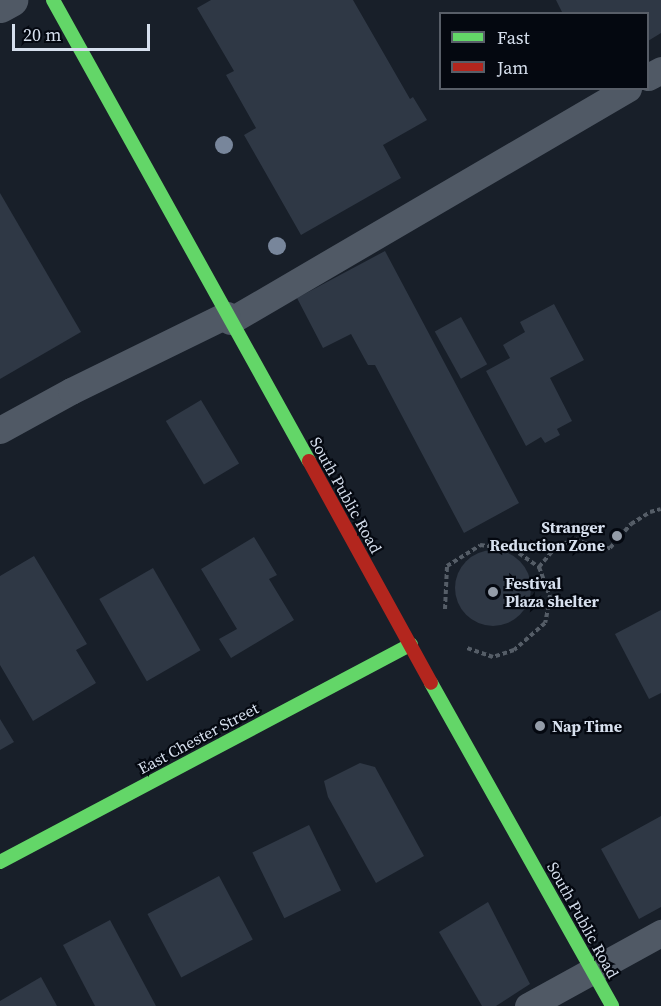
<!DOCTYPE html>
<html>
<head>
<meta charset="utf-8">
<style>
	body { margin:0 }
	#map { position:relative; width:661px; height:1006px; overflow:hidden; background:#181f29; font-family:"Source Serif 4",serif }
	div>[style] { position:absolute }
	.building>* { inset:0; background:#2f3845; transform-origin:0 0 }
	.round { border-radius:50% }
	.path>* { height:4px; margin-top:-2px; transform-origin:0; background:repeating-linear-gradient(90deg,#555d67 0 4.5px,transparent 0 7.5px) }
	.lane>* { height:27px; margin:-13.5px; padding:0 13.5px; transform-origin:13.5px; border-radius:13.5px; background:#505965 }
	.street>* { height:33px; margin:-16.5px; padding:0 16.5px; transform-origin:16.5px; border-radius:16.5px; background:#505965 }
	.fast>* { height:14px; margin:-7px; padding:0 7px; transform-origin:7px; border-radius:7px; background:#63d668 }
	.jam>* { height:14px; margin:-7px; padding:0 7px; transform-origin:7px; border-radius:7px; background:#b3261e }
	.trees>* { width:18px; height:18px; margin:-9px; border-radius:50%; background:#78869b }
	.dots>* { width:16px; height:16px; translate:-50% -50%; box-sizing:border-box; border:3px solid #040810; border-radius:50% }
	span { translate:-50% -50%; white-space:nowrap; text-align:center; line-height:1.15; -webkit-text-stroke:4.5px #040810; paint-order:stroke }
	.street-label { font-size:16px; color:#d6dfed }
	.poi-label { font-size:16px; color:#d6dfed; font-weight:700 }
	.right { translate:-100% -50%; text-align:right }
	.left { translate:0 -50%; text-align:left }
	.legend { position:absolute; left:439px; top:12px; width:210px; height:78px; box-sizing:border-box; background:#040810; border:2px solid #585e68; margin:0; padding:8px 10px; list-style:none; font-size:18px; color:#d6dfed }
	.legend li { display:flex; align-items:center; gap:12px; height:30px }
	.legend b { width:30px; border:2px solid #585e68 }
	.scale { position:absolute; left:12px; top:24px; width:138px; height:27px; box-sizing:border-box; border:3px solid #d6dfed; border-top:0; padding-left:8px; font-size:18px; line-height:21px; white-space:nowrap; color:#d6dfed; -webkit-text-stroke:4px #040810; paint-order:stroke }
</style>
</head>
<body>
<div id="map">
	<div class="building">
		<div style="clip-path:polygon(211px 0,353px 0,410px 99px,413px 97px,427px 120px,383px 145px,401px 178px,301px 235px,244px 135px,256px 128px,226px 75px,234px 71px,197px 8px)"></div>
		<div style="clip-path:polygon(556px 0,661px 0,661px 33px,648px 41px,648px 14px,563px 14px)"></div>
		<div style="clip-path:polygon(0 193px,81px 332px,0 379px)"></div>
		<div style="clip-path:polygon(385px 251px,519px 503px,464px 533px,375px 365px,368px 365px,351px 334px,323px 348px,297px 298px)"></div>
		<div style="clip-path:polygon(554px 304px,584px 360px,550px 378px,572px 421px,557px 429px,560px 435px,545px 443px,541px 437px,526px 446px,486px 371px,510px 358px,503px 345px,525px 332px,520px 322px)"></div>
		<div style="left:461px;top:317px;width:54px;height:30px;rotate:61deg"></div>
		<div style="left:201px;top:400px;width:74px;height:41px;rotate:59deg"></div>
		<div style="clip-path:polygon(254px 537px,277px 575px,269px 579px,294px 620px,231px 658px,219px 639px,237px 629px,201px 569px)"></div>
		<div class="round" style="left:455px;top:550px;width:76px;height:76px"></div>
		<div style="clip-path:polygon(34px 556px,87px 644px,76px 650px,96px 683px,33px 721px,0 665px,0 576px)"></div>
		<div style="left:153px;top:568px;width:95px;height:62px;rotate:60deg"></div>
		<div style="clip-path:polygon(661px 610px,661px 693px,649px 699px,615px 634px)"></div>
		<div style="clip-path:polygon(0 719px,14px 742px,0 750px)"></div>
		<div style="clip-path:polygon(360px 763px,375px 767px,424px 856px,376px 883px,328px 797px,324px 781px)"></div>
		<div style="clip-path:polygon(661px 816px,661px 907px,639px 919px,601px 849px)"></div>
		<div style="left:309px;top:825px;width:73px;height:63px;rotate:64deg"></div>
		<div style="left:219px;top:876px;width:72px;height:81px;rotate:62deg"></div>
		<div style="clip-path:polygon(488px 902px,530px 984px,496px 1006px,482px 1006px,439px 932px)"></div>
		<div style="clip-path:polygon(110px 920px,156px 1006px,95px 1006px,63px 945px)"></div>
		<div style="clip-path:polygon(41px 977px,57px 1006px,0 1006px,0 1001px)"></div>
	</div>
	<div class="path">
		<div style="left:539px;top:567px;width:26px;rotate:-50deg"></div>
		<div style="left:556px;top:547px;width:21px;rotate:-23deg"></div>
		<div style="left:575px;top:539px;width:27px;rotate:22deg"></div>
		<div style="left:600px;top:549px;width:10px;rotate:-6deg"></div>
		<div style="left:610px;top:548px;width:32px;rotate:-49deg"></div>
		<div style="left:631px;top:524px;width:22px;rotate:-32deg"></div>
		<div style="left:650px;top:512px;width:11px;rotate:-15deg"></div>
		<div style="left:445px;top:609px;width:43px;rotate:-87.3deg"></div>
		<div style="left:447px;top:566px;width:39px;rotate:-32deg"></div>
		<div style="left:480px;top:545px;width:33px;rotate:7deg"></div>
		<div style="left:513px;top:549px;width:32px;rotate:35deg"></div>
		<div style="left:539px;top:567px;width:33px;rotate:70deg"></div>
		<div style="left:550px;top:598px;width:25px;rotate:101deg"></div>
		<div style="left:545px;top:623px;width:41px;rotate:138.9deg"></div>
		<div style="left:514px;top:650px;width:22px;rotate:162deg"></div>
		<div style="left:493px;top:657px;width:28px;rotate:-161deg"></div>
	</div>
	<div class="lane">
		<div style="left:648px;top:77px;width:15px;rotate:-28deg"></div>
		<div style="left:230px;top:321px;width:461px;rotate:-30.3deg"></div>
		<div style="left:0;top:430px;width:81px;rotate:-28.8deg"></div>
		<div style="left:71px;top:391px;width:173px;rotate:-26.1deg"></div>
		<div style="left:528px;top:1006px;width:152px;rotate:-28.8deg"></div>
	</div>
	<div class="street">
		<div style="left:0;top:6px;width:13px;rotate:-29deg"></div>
	</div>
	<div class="fast">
		<div style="left:53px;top:0;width:527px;rotate:60.96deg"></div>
		<div style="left:431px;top:683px;width:370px;rotate:60.7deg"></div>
		<div style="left:0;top:862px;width:465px;rotate:-27.9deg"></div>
	</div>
	<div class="jam">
		<div style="left:309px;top:461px;width:253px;rotate:61.2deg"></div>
	</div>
	<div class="trees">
		<div style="left:224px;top:145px"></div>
		<div style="left:277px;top:246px"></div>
	</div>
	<div class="dots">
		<div style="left:617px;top:536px;background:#949ca8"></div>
		<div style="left:493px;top:592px;background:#949ca8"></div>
		<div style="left:540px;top:726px;background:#949ca8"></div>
	</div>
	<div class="street-label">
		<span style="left:346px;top:495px;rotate:61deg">South Public Road</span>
		<span style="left:198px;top:738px;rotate:-28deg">East Chester Street</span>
		<span style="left:583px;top:920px;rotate:61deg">South Public Road</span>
	</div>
	<div class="poi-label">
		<span class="right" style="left:605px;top:536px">Stranger<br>Reduction Zone</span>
		<span class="left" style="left:505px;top:592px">Festival<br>Plaza shelter</span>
		<span class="left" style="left:552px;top:726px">Nap Time</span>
	</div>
	<ul class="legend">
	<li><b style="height:8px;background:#63d668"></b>Fast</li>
	<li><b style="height:8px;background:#b3261e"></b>Jam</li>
	</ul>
	<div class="scale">20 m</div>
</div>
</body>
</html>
